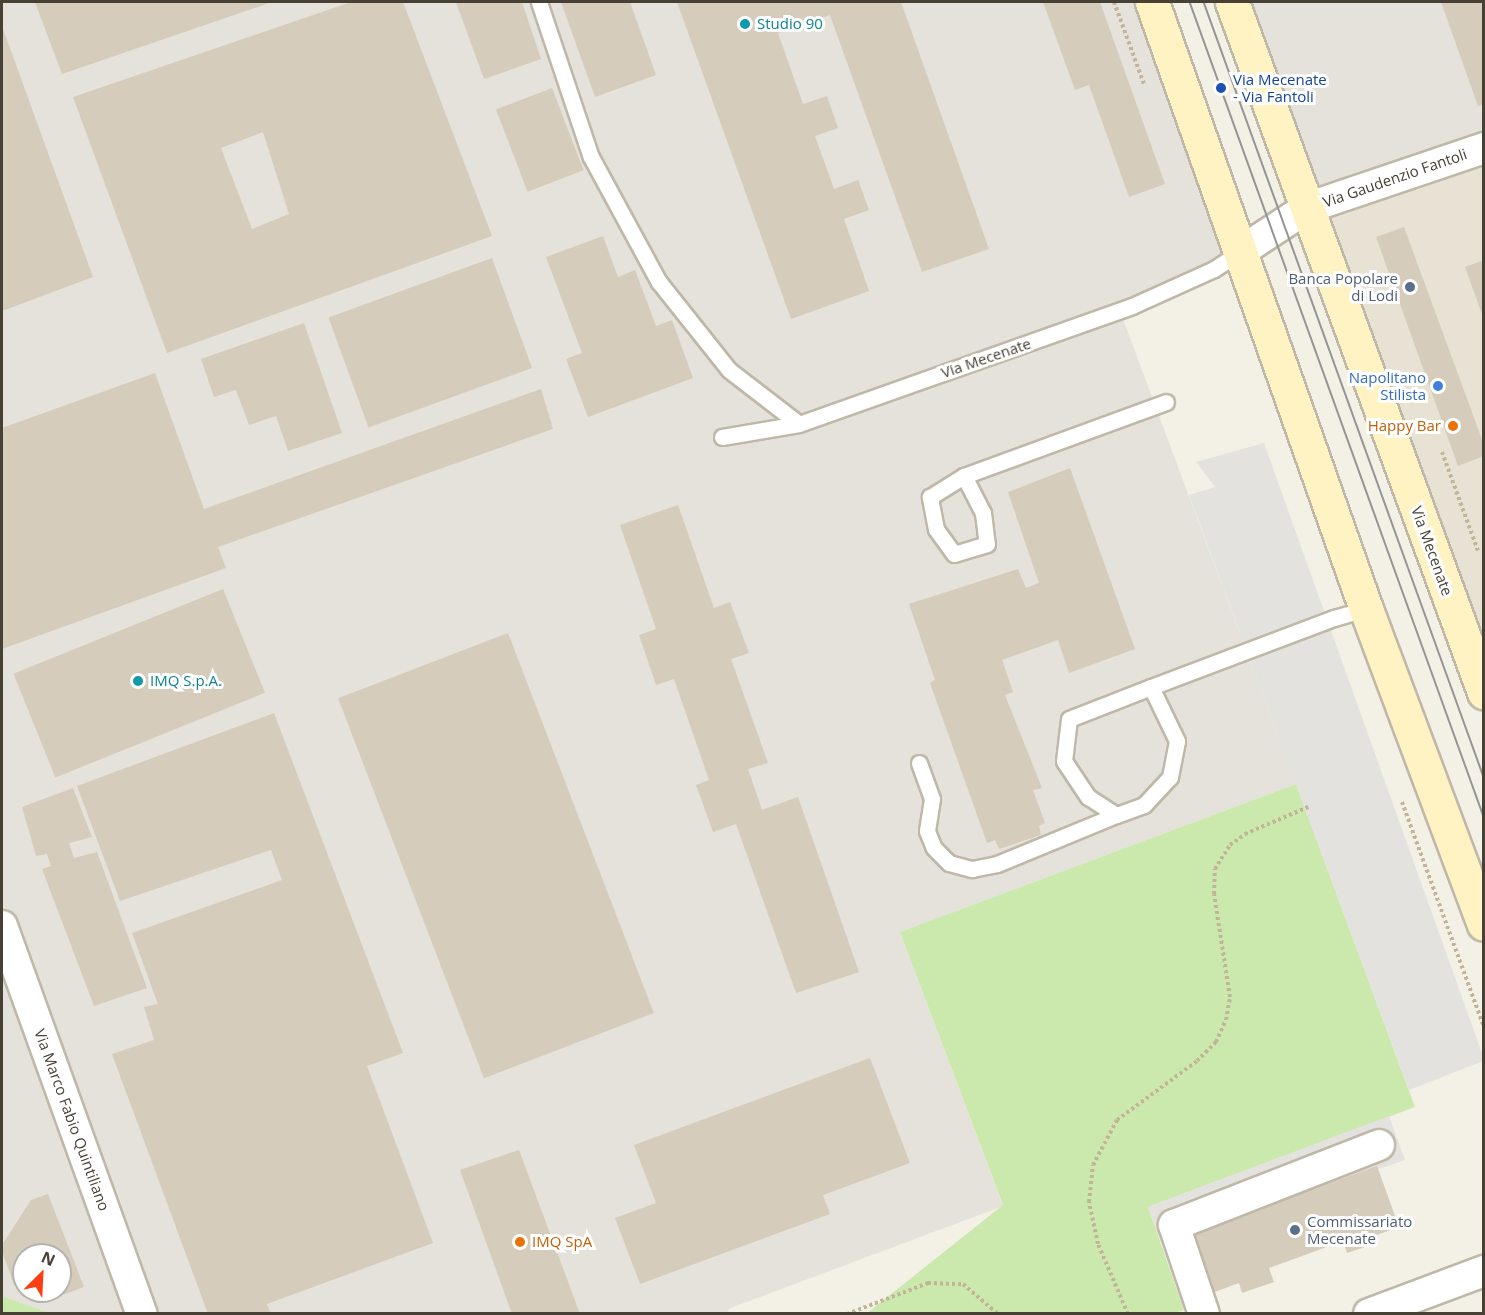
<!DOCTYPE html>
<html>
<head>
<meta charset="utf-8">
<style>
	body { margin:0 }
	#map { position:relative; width:1485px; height:1315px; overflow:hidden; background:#f3f0e6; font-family:"Open Sans",sans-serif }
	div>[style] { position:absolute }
	.residential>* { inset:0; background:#e7e2d4 }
	.industrial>* { inset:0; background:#e5e1db }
	.green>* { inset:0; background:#cce9ad }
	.parking>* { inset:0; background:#e4e2de }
	.building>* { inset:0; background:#d5ccbb; transform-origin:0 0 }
	.path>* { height:4px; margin-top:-2px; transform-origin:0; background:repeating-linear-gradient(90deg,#c1b499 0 3px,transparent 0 6px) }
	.roads { filter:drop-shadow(2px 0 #bfb8a8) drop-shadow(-2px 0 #bfb8a8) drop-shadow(0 2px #bfb8a8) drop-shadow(0 -2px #bfb8a8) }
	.lane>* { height:15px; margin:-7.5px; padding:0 7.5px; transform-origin:7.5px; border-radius:7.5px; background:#fff }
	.street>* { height:30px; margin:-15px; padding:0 15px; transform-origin:15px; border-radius:15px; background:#fff }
	.secondary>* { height:33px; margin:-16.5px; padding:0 16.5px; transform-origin:16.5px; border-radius:16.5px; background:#fff3c4 }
	.tram>* { height:1.5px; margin:-0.75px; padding:0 0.75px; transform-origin:0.75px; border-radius:0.75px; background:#959595 }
	.dots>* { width:16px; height:16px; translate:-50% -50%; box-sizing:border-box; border:3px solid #fff; border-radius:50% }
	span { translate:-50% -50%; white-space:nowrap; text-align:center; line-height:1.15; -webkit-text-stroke:6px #fff; paint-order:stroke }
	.culture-label { font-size:15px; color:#0d838f }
	.left { translate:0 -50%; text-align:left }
	.transit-label { font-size:15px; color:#164399 }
	.street-label { font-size:15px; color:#464035 }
	.service-label { font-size:15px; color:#4e5e75 }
	.right { translate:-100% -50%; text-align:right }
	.shop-label { font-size:15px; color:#366cbe }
	.food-label { font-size:15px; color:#c56008 }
	.frame { position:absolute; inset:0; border:3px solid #464035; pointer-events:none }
	.north { position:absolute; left:12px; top:1243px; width:60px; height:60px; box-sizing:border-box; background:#fff; border:2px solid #b5b3ae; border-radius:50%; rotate:24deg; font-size:16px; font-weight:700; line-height:24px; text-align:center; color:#464035 }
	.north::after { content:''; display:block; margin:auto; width:21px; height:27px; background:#fe3d12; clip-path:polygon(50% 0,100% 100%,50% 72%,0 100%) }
</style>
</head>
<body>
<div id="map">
	<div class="residential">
		<div style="clip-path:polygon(1483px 147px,1483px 692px,1307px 208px)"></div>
	</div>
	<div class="industrial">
		<div style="clip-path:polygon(evenodd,2px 2px,1152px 2px,1240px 252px,1120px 311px,1296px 784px,900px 932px,1003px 1206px,728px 1309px,729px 1313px,49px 1314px,2px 1296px,2px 2px,24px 1255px,60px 1255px,60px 1291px,24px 1291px,24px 1255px)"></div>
		<div style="clip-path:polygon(1232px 2px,1483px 2px,1483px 147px,1307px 208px)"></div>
	</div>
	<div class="green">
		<div style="clip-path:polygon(1296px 784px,1415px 1107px,1148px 1207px,1184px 1310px,1171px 1314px,866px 1314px,1003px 1205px,900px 932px)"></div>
		<div style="clip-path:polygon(2px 1296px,49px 1313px,2px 1313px)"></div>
	</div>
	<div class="parking">
		<div style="clip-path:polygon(1264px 443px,1483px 1056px,1483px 1061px,1409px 1090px,1189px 495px,1215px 487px,1196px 462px)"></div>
		<div style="clip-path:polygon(1389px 1116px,1405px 1160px,1161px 1243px,1148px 1207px)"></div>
	</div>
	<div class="building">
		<div style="clip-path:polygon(35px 2px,272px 2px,62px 74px)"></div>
		<div style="clip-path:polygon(evenodd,351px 2px,403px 2px,492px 236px,167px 353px,73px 97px,351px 2px,263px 132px,289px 214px,252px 229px,221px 148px,263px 132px)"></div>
		<div style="clip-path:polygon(456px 2px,522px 2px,541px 59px,484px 79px)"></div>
		<div style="clip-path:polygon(561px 2px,630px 2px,656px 75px,595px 97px)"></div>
		<div style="clip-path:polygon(677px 2px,901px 2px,989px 249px,922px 272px,830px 15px,778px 33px,803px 104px,827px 96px,838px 128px,815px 136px,834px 189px,858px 180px,869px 210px,844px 219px,869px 291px,791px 319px)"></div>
		<div style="clip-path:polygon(1043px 2px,1100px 2px,1165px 184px,1129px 197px,1089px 85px,1075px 90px)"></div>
		<div style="clip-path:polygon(1441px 2px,1484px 2px,1484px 104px,1478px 106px)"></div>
		<div style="clip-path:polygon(2px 26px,93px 277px,2px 311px)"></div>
		<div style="left:552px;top:88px;width:88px;height:60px;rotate:69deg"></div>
		<div style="clip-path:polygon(1404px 227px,1484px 445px,1484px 456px,1458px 466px,1376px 237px)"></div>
		<div style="clip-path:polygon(603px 236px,618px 277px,635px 270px,656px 326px,672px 320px,693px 378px,588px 417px,566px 359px,582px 353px,546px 257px)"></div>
		<div style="left:492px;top:258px;width:117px;height:174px;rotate:70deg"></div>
		<div style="clip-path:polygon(1484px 260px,1484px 317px,1483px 317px,1465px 267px)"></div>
		<div style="clip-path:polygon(304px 323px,342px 433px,288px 451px,276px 416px,249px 425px,236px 390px,214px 397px,201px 359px)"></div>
		<div style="clip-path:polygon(155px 373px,204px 509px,541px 389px,553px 429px,218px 547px,226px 568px,2px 649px,2px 428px)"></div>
		<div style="clip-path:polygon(1070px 468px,1135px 649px,1069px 673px,1058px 640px,1002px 660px,1013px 692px,1005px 695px,1042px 788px,1033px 790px,1045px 823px,1039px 826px,1041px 835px,999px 849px,995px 840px,987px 843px,930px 683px,935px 680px,909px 604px,1018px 569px,1026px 588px,1039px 583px,1008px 492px)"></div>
		<div style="clip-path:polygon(678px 505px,714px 608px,730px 602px,749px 653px,731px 659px,768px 763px,748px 769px,762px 810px,798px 797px,859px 972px,796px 993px,736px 824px,713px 832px,696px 785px,709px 780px,674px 679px,656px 685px,639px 635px,656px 629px,620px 525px)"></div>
		<div style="left:223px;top:589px;width:112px;height:226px;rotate:68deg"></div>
		<div style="left:508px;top:633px;width:407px;height:182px;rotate:69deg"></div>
		<div style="clip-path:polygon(274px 713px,403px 1053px,367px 1066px,433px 1243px,267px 1304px,271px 1314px,208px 1314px,112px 1054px,154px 1040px,144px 1007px,158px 1004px,132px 933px,282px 880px,271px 850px,120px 901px,77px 786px)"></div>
		<div style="clip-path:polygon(73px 788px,92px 837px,69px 843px,74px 858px,97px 852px,147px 988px,94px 1006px,42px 869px,51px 866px,47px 854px,36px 856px,22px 807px)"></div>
		<div style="clip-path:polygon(870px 1058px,910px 1163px,823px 1195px,830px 1214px,640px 1284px,615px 1218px,656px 1203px,634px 1145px)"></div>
		<div style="clip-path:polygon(519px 1150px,580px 1314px,512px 1314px,460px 1170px)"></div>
		<div style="clip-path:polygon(1377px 1166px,1399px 1227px,1371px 1237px,1374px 1244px,1347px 1253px,1343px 1241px,1269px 1268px,1274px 1282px,1242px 1293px,1239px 1283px,1212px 1293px,1191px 1233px)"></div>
		<div style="clip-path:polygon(48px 1194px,84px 1287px,49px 1300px,28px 1291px,60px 1291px,60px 1255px,24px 1255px,24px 1289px,14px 1285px,2px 1251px,2px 1245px,31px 1200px)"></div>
	</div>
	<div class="path">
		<div style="left:1114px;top:2px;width:87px;rotate:69.9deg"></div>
		<div style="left:1442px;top:452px;width:105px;rotate:70deg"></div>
		<div style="left:1402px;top:802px;width:239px;rotate:70deg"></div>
		<div style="left:847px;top:1314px;width:87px;rotate:-20.9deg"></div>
		<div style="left:928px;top:1283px;width:35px;rotate:2deg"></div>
		<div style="left:963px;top:1284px;width:46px;rotate:40.6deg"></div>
		<div style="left:1128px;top:1314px;width:76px;rotate:-113.2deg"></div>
		<div style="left:1098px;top:1244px;width:43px;rotate:-102.1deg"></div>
		<div style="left:1089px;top:1202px;width:37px;rotate:-84deg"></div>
		<div style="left:1093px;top:1165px;width:51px;rotate:-61.9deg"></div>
		<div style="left:1117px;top:1120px;width:99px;rotate:-36.4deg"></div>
		<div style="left:1197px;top:1061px;width:27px;rotate:-45deg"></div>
		<div style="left:1216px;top:1042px;width:24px;rotate:-66deg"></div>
		<div style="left:1226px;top:1020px;width:23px;rotate:-80deg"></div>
		<div style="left:1230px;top:997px;width:104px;rotate:-98.8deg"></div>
		<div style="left:1214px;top:894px;width:25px;rotate:-88deg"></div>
		<div style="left:1215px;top:869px;width:12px;rotate:-59deg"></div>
		<div style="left:1221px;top:859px;width:17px;rotate:-57deg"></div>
		<div style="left:1230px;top:845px;width:19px;rotate:-36deg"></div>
		<div style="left:1245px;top:834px;width:69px;rotate:-23.2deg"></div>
	</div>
	<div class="roads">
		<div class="lane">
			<div style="left:539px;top:2px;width:163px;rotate:71.5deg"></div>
			<div style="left:591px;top:157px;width:142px;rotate:61.5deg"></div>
			<div style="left:659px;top:282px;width:112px;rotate:51.5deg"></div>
			<div style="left:729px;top:370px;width:88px;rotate:37.6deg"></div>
			<div style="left:722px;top:437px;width:78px;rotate:-9.6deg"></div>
			<div style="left:799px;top:424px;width:353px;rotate:-19.5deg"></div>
			<div style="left:1132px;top:306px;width:90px;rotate:-24.3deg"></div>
			<div style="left:1214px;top:269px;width:31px;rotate:-33deg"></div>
			<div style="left:964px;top:476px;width:42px;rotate:62.8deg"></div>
			<div style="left:983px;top:513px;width:31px;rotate:83deg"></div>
			<div style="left:987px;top:544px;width:34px;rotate:163deg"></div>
			<div style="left:954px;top:554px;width:31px;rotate:-126deg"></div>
			<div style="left:936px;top:529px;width:33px;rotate:-101deg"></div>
			<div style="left:930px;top:497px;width:40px;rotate:-32deg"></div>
			<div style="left:964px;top:476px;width:215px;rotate:-20.1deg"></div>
			<div style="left:1151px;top:687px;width:60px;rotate:64.3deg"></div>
			<div style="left:1177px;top:741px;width:37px;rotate:101deg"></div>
			<div style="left:1170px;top:777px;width:38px;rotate:133deg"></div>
			<div style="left:1144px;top:805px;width:30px;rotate:160deg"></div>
			<div style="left:1116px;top:815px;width:33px;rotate:-147deg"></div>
			<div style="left:1088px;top:797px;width:43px;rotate:-123.7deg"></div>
			<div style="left:1064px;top:761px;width:42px;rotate:-83.2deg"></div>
			<div style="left:1069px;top:719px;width:88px;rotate:-21.3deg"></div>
			<div style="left:1151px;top:687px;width:196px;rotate:-20.7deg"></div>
			<div style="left:1334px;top:618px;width:33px;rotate:-16deg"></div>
			<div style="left:919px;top:763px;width:38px;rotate:70deg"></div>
			<div style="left:932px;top:799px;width:32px;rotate:99deg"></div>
			<div style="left:927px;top:831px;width:18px;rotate:68deg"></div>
			<div style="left:934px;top:848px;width:21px;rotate:45deg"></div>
			<div style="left:949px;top:863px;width:24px;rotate:15deg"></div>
			<div style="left:972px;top:869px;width:25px;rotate:-11deg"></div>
			<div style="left:997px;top:864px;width:129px;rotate:-22.4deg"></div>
		</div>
		<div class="street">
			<div style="left:1240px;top:252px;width:80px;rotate:-33.3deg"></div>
			<div style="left:1307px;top:208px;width:187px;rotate:-18.7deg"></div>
			<div style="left:2px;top:926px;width:412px;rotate:70.2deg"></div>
			<div style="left:1204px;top:1314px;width:94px;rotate:-108.6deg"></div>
			<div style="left:1174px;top:1225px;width:220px;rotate:-21.3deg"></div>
			<div style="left:1369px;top:1314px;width:123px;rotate:-20.5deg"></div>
		</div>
		<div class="secondary">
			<div style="left:1152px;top:2px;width:644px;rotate:70.58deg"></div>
			<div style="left:1366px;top:609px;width:336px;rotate:69.5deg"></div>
			<div style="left:1232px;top:2px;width:735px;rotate:69.94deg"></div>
		</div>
	</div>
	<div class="tram">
		<div style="left:1190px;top:2px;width:866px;rotate:70.16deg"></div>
		<div style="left:1204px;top:2px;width:824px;rotate:70.14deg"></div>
	</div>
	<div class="dots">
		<div style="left:745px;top:24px;background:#0f9aa8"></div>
		<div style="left:1221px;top:88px;background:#1a4fb4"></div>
		<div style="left:1410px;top:287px;background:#5c6f8a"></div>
		<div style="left:1438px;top:386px;background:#3f7fe0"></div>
		<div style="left:1453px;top:426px;background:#e8710a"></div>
		<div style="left:138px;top:681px;background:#0f9aa8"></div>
		<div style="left:1295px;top:1230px;background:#5c6f8a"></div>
		<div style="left:520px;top:1242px;background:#e8710a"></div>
	</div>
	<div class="culture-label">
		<span class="left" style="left:757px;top:24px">Studio 90</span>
		<span class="left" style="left:150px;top:681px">IMQ S.p.A.</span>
	</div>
	<div class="transit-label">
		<span class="left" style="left:1233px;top:88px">Via Mecenate<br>- Via Fantoli</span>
	</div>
	<div class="street-label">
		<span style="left:1395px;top:178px;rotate:-19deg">Via Gaudenzio Fantoli</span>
		<span style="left:986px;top:358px;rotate:-19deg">Via Mecenate</span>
		<span style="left:1432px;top:551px;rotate:70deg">Via Mecenate</span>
		<span style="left:72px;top:1120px;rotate:70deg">Via Marco Fabio Quintiliano</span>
	</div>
	<div class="service-label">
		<span class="right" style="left:1398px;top:287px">Banca Popolare<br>di Lodi</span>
		<span class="left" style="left:1307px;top:1230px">Commissariato<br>Mecenate</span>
	</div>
	<div class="shop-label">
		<span class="right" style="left:1426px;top:386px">Napolitano<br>Stilista</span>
	</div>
	<div class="food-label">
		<span class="right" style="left:1441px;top:426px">Happy Bar</span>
		<span class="left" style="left:532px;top:1242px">IMQ SpA</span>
	</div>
	<div class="frame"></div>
	<div class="north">N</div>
</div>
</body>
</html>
